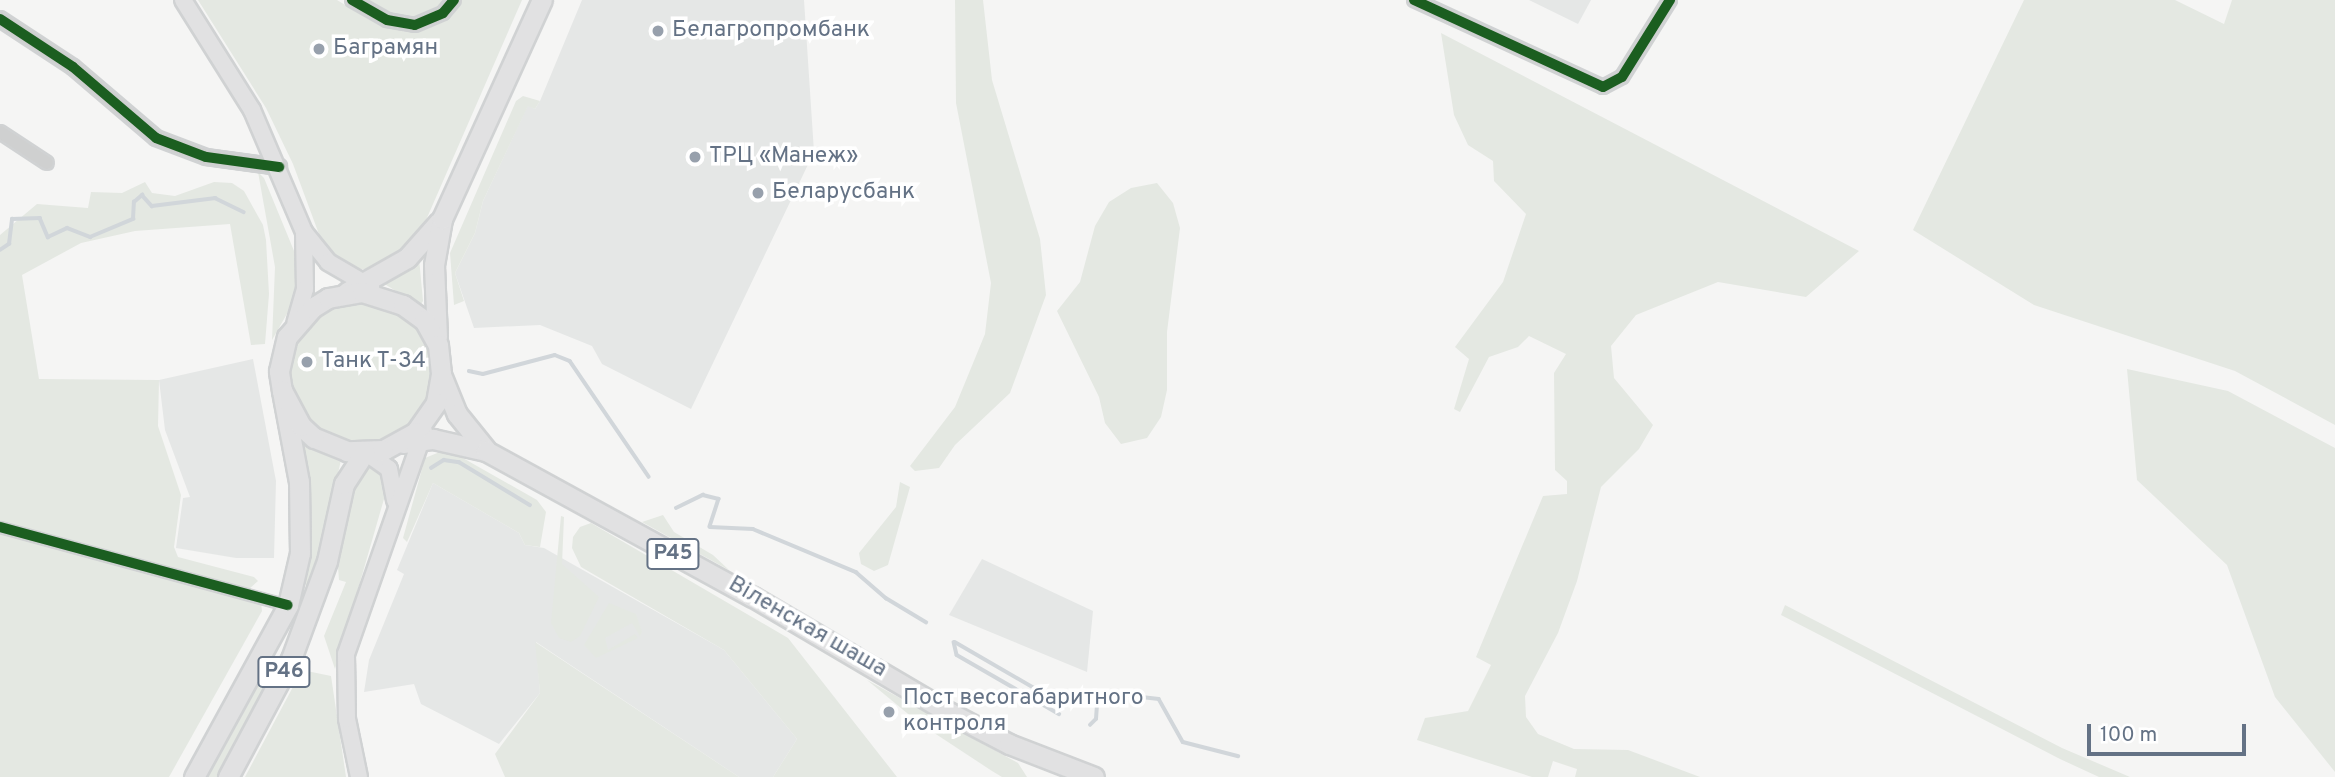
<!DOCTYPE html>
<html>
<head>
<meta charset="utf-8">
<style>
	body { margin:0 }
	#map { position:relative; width:2335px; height:777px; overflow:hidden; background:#f5f5f4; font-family:Overpass,sans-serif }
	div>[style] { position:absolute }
	.built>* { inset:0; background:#e5e7e6 }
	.green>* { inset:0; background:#e4e8e2 }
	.round { border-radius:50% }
	.stream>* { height:3.5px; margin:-1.75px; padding:0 1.75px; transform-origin:1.75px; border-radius:1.75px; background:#d1d6da }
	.roads { filter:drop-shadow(2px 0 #d0d2d3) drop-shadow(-2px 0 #d0d2d3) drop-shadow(0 2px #d0d2d3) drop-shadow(0 -2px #d0d2d3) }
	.pedestrian>* { height:9px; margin:-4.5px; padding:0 4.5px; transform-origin:4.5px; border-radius:4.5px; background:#cfd0d0 }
	.minor>* { height:12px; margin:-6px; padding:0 6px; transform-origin:6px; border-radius:6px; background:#cfd0d0 }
	.tertiary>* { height:14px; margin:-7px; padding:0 7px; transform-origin:7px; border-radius:7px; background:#cfd0d0 }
	.secondary>* { height:16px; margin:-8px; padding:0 8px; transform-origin:8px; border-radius:8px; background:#e1e1e2 }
	.primary>* { height:19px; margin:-9.5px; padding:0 9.5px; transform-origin:9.5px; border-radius:9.5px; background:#e1e1e2 }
	.cycleway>* { height:10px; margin:-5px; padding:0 5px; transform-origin:5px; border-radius:5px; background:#1b5e20 }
	.dots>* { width:19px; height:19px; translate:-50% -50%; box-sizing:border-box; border:4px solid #fff; border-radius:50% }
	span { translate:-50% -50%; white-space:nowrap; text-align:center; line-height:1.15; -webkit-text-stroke:7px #fff; paint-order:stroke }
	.shield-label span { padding:2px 5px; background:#fff; border:2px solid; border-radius:5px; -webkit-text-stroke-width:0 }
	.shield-label { font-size:21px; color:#647285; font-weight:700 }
	.poi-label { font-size:23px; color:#647285 }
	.left { translate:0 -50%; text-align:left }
	.street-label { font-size:23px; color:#647285 }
	.scale { position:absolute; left:2087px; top:724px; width:159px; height:32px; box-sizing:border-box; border:4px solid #647285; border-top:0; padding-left:9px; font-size:21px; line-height:24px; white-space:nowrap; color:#647285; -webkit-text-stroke:5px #fff; paint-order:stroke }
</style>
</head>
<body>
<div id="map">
	<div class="built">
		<div style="clip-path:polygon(582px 0,804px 0,814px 152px,691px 409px,602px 364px,592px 346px,540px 325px,474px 328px,455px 273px,475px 233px,483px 201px,528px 105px,535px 109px,540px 101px)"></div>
		<div style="clip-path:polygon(1529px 0,1591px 0,1578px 24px)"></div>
		<div style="clip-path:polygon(253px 359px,276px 481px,274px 558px,236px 558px,176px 548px,183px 498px,190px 497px,165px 430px,159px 380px)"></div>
		<div style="clip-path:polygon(433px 483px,519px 533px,525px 545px,544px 548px,724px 650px,797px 739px,773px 777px,739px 777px,536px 642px,540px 693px,499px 744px,421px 704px,414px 684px,364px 692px,369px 660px,404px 574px,397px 570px)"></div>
		<div style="clip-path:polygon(982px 559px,1093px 611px,1087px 672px,949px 615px)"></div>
	</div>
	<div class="green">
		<div style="clip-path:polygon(198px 0,337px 0,368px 19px,406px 32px,433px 26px,461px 0,522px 0,423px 227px,397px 256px,370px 270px,354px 268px,333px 258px,323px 245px,293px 164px,266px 108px)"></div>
		<div style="clip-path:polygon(361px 0,448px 0,416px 19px,390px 16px)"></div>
		<div style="clip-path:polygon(955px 0,983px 0,992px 80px,1040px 239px,1046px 295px,1010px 393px,955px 445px,939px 468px,915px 471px,910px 466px,955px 407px,985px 334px,991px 283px,956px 103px)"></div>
		<div style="clip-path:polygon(2024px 0,2175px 0,2224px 24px,2232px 0,2335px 0,2335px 425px,2235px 371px,2034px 305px,1913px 230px)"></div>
		<div style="clip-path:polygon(1441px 33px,1859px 251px,1806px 297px,1718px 282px,1636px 315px,1611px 346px,1614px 378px,1653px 425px,1639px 449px,1601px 487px,1577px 581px,1558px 633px,1525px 696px,1526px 717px,1538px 734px,1574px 749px,1628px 750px,1700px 777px,1575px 777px,1577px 769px,1553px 761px,1548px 777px,1532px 777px,1417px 740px,1425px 718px,1468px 711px,1491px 665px,1476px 657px,1543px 496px,1567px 494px,1567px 481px,1555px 470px,1554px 373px,1566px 354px,1529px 336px,1518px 347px,1489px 357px,1460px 412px,1454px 409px,1469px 359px,1455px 347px,1503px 282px,1526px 214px,1494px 181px,1493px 161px,1468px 145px,1454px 115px)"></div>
		<div style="clip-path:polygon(523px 96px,540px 101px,535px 109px,528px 106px,483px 201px,475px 233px,455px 273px,464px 301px,454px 305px,450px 253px,516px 101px)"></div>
		<div style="clip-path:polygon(258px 172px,264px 178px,299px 263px,292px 305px,272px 340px,275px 267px)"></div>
		<div style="clip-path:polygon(145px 182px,152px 193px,175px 196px,214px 182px,232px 183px,244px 191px,263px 225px,266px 240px,269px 294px,265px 344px,251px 345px,230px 224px,135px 231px,81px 243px,22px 275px,39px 379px,159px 380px,158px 426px,181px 495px,174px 547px,178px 557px,254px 577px,258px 581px,248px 590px,0 521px,0 235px,37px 204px,88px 208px,91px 192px,122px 193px)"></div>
		<div style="clip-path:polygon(1157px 183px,1173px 203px,1180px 228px,1167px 332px,1167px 390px,1161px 417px,1147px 438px,1121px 444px,1105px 423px,1099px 397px,1057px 311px,1080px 282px,1095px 226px,1109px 202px,1131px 188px)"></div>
		<div style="clip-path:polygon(419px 258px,423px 301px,420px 306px,383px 283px)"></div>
		<div class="round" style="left:290px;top:300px;width:142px;height:142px"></div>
		<div style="clip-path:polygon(2127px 369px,2228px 391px,2335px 448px,2335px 772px,2275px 697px,2227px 565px,2137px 480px)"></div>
		<div style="clip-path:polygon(300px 439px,341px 460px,311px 595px,303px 580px,312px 522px)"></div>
		<div style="clip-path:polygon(447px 449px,537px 500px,546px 512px,540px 547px,525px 545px,519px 533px,433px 483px,407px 542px,403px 538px,425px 458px)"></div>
		<div style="clip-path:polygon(374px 464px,388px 485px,335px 669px,324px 636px,346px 582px,339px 580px,337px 553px,348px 494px,358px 475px)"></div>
		<div style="clip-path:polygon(900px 482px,910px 487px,888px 565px,874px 571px,861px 564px,859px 553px,896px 507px)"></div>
		<div style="clip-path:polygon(663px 515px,674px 532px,713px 555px,729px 570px,642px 522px)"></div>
		<div style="clip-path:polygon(561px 516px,564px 517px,562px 564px,599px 597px,580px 636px,571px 642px,559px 638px,551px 623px)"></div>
		<div style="clip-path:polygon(591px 523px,788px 638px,897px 777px,773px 777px,797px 739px,724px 650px,581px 567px,572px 548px,573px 537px,580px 527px)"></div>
		<div style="clip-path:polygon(0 532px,261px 603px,262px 611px,169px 777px,0 777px)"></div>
		<div style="clip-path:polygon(609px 603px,636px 614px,642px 632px,640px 636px,632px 623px,605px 638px,608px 650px,635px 634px,638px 638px,596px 658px,584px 645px)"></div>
		<div style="clip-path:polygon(1785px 605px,2062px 748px,2130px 777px,2099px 777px,2060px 759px,1781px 615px)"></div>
		<div style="clip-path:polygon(535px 642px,739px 777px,505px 777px,495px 754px,540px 693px)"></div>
		<div style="clip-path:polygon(265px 667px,275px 672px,219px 777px,203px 777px)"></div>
		<div style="clip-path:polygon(302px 670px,331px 676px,346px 777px,245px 777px)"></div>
		<div style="clip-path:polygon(867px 680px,1018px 763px,1027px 777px,1002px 777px,992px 771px,919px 723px)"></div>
	</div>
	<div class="stream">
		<div style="left:0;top:250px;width:11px;rotate:-34deg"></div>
		<div style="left:9px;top:244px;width:25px;rotate:-83deg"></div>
		<div style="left:12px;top:219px;width:28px;rotate:-2deg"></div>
		<div style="left:40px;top:218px;width:21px;rotate:67deg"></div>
		<div style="left:48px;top:237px;width:21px;rotate:-25deg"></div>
		<div style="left:67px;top:228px;width:25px;rotate:21deg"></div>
		<div style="left:90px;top:237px;width:47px;rotate:-22.7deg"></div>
		<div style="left:133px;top:219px;width:17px;rotate:-87deg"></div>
		<div style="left:134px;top:202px;width:11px;rotate:-41deg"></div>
		<div style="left:142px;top:195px;width:15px;rotate:48deg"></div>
		<div style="left:152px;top:206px;width:64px;rotate:-7.2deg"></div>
		<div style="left:215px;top:198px;width:32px;rotate:26deg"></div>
		<div style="left:469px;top:371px;width:14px;rotate:12deg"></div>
		<div style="left:483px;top:374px;width:74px;rotate:-14.8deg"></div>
		<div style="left:555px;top:355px;width:16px;rotate:22deg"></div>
		<div style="left:570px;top:361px;width:140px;rotate:55.7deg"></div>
		<div style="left:431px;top:468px;width:15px;rotate:-32deg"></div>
		<div style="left:444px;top:460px;width:15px;rotate:8deg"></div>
		<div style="left:459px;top:462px;width:83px;rotate:31.2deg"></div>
		<div style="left:676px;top:508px;width:30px;rotate:-26deg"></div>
		<div style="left:703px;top:495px;width:16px;rotate:14deg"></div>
		<div style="left:719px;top:499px;width:29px;rotate:108deg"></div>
		<div style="left:710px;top:527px;width:43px;rotate:2.7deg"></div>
		<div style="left:753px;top:529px;width:112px;rotate:22.7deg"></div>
		<div style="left:856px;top:572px;width:40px;rotate:41deg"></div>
		<div style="left:886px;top:598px;width:47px;rotate:31deg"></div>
		<div style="left:954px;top:642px;width:13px;rotate:77deg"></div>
		<div style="left:957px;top:655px;width:118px;rotate:30deg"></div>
		<div style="left:955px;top:642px;width:124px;rotate:30.1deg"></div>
		<div style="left:1090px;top:725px;width:8px;rotate:-45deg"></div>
		<div style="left:1096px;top:719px;width:27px;rotate:-86deg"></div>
		<div style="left:1098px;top:692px;width:61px;rotate:6.5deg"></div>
		<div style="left:1159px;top:699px;width:49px;rotate:60.8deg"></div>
		<div style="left:1183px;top:742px;width:57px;rotate:14.3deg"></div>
	</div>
	<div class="roads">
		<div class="pedestrian">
			<div style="left:0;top:527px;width:298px;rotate:15.2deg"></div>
		</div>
		<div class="minor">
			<div style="left:352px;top:0;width:40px;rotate:29.7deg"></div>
			<div style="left:387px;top:20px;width:28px;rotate:10deg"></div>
			<div style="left:415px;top:25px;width:30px;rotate:-23deg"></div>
			<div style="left:443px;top:13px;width:17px;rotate:-50deg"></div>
			<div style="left:1414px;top:0;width:208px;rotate:24.7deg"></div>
			<div style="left:1603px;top:87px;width:21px;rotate:-28deg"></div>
			<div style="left:1622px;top:77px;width:91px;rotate:-58.1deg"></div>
			<div style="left:0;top:132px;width:56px;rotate:33.4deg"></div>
		</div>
		<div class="tertiary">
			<div style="left:0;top:19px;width:87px;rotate:33.3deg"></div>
			<div style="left:73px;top:67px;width:109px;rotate:40.5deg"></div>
			<div style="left:156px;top:138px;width:53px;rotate:20.8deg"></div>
			<div style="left:206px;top:157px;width:74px;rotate:7.8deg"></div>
		</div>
		<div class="secondary">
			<div style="left:183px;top:0;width:130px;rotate:57.9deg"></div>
			<div style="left:252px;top:110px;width:133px;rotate:66.9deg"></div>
			<div style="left:304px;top:232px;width:57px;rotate:89deg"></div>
			<div style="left:305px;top:289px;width:35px;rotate:106deg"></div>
			<div style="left:304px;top:232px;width:38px;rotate:51deg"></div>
			<div style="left:328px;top:262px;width:50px;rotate:30.2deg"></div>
			<div style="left:365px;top:452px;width:29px;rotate:35deg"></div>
			<div style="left:389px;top:469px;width:32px;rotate:79deg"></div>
			<div style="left:359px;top:777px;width:59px;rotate:-101.7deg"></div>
			<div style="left:347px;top:719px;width:65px;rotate:-90.9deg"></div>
			<div style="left:346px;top:654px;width:236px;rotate:-70.7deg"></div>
		</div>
		<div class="primary">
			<div style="left:347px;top:292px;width:69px;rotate:-29.5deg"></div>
			<div style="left:407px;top:258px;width:48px;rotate:-48.4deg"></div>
			<div style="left:437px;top:337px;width:72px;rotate:-92.4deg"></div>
			<div style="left:434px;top:265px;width:47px;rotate:-80.1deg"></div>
			<div style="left:442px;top:219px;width:241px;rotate:-65.5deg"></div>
			<div style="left:442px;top:377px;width:40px;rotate:68deg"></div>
			<div style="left:457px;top:414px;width:46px;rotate:51.1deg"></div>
			<div style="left:403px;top:443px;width:30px;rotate:-8deg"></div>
			<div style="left:433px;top:439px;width:54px;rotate:12.8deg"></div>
			<div style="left:486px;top:451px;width:304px;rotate:28.7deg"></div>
			<div style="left:753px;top:597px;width:229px;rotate:30.5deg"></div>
			<div style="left:950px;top:713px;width:67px;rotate:27.7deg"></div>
			<div style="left:1009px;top:744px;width:91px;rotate:21.2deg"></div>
			<div style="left:194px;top:777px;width:196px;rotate:-61.3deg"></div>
			<div style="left:288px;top:605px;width:53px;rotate:-77deg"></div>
			<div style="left:300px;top:553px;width:71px;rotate:-90.8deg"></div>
			<div style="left:299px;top:482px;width:93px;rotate:-100.6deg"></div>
			<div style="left:282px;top:391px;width:20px;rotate:-99deg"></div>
			<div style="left:279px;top:371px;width:35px;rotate:-77deg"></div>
			<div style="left:287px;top:337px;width:38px;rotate:-49deg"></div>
			<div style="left:312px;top:308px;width:19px;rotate:-32deg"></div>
			<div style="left:328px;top:298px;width:35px;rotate:-10deg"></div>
			<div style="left:362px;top:292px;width:43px;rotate:17.6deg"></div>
			<div style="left:403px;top:305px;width:26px;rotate:36deg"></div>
			<div style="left:424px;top:320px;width:29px;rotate:61deg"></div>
			<div style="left:438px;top:345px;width:29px;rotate:84deg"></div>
			<div style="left:441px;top:374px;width:29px;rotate:100deg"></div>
			<div style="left:436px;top:403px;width:35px;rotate:125deg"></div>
			<div style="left:416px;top:432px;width:38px;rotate:151deg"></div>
			<div style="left:383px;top:450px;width:36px;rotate:178deg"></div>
			<div style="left:347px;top:451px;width:35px;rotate:-158deg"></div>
			<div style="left:314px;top:438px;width:18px;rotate:-137deg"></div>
			<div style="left:301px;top:426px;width:40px;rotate:-118deg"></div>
			<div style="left:228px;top:777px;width:134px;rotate:-61.9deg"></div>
			<div style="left:291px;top:659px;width:104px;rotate:-69.8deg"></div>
			<div style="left:327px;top:561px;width:79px;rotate:-77.6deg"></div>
			<div style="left:344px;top:484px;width:38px;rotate:-57deg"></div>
		</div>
	</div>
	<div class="cycleway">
		<div style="left:352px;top:0;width:40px;rotate:29.7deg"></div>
		<div style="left:387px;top:20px;width:28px;rotate:10deg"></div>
		<div style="left:415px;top:25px;width:30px;rotate:-23deg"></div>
		<div style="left:443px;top:13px;width:17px;rotate:-50deg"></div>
		<div style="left:1414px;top:0;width:208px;rotate:24.7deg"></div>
		<div style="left:1603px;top:87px;width:21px;rotate:-28deg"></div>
		<div style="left:1622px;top:77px;width:91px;rotate:-58.1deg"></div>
		<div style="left:0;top:19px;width:87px;rotate:33.3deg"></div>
		<div style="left:73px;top:67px;width:109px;rotate:40.5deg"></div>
		<div style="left:156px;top:138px;width:53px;rotate:20.8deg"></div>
		<div style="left:206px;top:157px;width:74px;rotate:7.8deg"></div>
		<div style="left:0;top:527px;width:298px;rotate:15.2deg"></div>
	</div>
	<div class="dots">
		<div style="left:658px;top:31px;background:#97a0ac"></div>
		<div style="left:319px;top:49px;background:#97a0ac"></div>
		<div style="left:695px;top:157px;background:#97a0ac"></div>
		<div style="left:758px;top:193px;background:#97a0ac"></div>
		<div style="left:307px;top:362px;background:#97a0ac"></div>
		<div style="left:889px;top:712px;background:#97a0ac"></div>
	</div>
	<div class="shield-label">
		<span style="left:673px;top:554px">Р45</span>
		<span style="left:284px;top:672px">Р46</span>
	</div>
	<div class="poi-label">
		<span class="left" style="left:672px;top:31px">Белагропромбанк</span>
		<span class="left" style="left:333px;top:49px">Баграмян</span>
		<span class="left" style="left:709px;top:157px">ТРЦ «Манеж»</span>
		<span class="left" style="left:772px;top:193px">Беларусбанк</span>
		<span class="left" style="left:321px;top:362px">Танк Т-34</span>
		<span class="left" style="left:903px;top:712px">Пост весогабаритного<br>контроля</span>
	</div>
	<div class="street-label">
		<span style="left:807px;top:628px;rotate:30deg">Віленская шаша</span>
	</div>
	<div class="scale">100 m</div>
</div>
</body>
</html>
